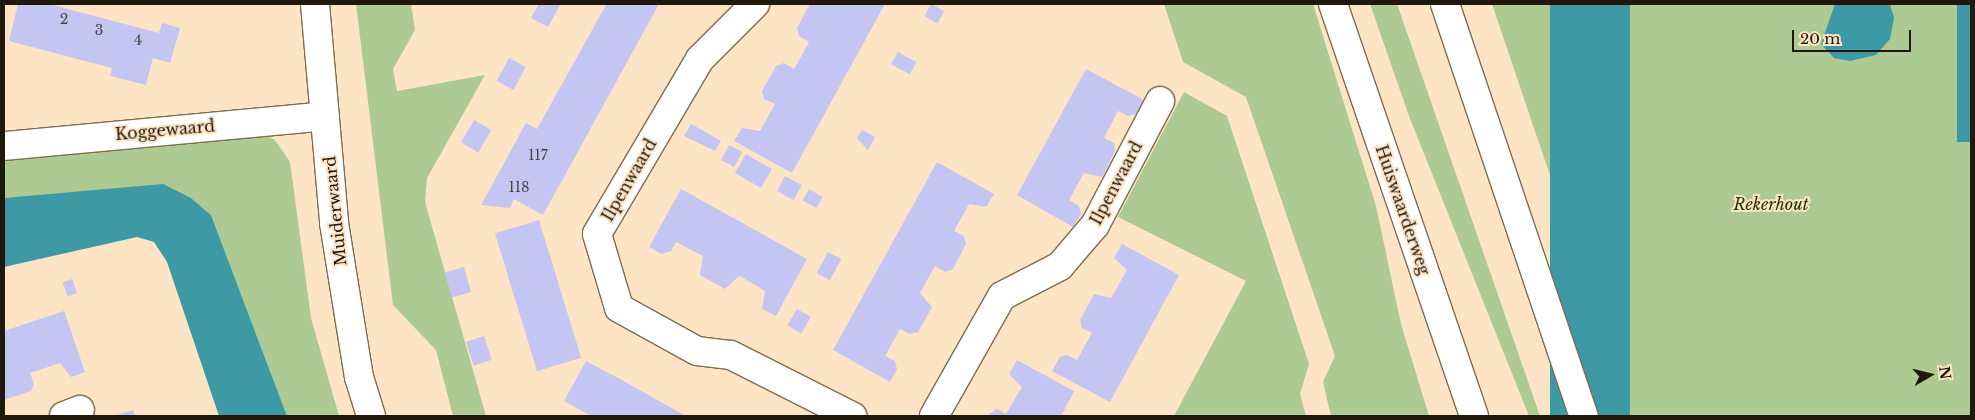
<!DOCTYPE html>
<html>
<head>
<meta charset="utf-8">
<style>
	body { margin:0 }
	#map { position:relative; width:1975px; height:420px; overflow:hidden; background:#fce4c5; font-family:"Libre Baskerville",serif }
	div>[style] { position:absolute }
	.green>* { inset:0; background:#acca92 }
	.water>* { inset:0; background:#3d9aa5; transform-origin:0 0 }
	.building>* { inset:0; background:#c5c5f4; transform-origin:0 0 }
	.roads { filter:drop-shadow(1px 0 #806b4e) drop-shadow(-1px 0 #806b4e) drop-shadow(0 1px #806b4e) drop-shadow(0 -1px #806b4e) }
	.minor>* { height:28px; margin:-14px; padding:0 14px; transform-origin:14px; border-radius:14px; background:#fff }
	.highway>* { height:28px; margin:-14px; padding:0 14px; transform-origin:14px; border-radius:14px; background:#fff }
	span { translate:-50% -50%; white-space:nowrap; text-align:center; line-height:1.15; -webkit-text-stroke:4px #fce4c5; paint-order:stroke }
	.number-label { font-size:14px; color:#494346 }
	.number-label span { -webkit-text-stroke-width:0 }
	.street-label { font-size:16px; color:#20180c }
	.park-label { font-size:16px; color:#203700; font-style:italic }
	.frame { position:absolute; inset:0; border:5px solid #20180c; pointer-events:none }
	.north { position:absolute; left:1905px; top:350px; width:50px; height:50px; -webkit-text-stroke:4px #fce4c5; paint-order:stroke; rotate:82deg; font-size:14px; font-weight:700; line-height:20px; text-align:center; color:#20180c }
	.north::after { content:''; display:block; margin:auto; width:18px; height:22px; background:#20180c; clip-path:polygon(50% 0,100% 100%,50% 72%,0 100%) }
	.scale { position:absolute; left:1792px; top:30px; width:119px; height:22px; box-sizing:border-box; border:2px solid #20180c; border-top:0; padding-left:6px; font-size:15px; line-height:18px; white-space:nowrap; color:#20180c; -webkit-text-stroke:4px #fce4c5; paint-order:stroke }
</style>
</head>
<body>
<div id="map">
	<div class="green">
		<div style="clip-path:polygon(356px 4px,411px 4px,415px 30px,393px 69px,397px 91px,485px 75px,427px 178px,425px 202px,486px 416px,453px 416px,436px 350px,393px 305px)"></div>
		<div style="clip-path:polygon(1164px 4px,1313px 4px,1376px 206px,1401px 324px,1429px 416px,1331px 416px,1323px 382px,1335px 356px,1246px 97px,1183px 62px)"></div>
		<div style="clip-path:polygon(1370px 4px,1397px 4px,1540px 416px,1529px 416px,1409px 116px)"></div>
		<div style="clip-path:polygon(1492px 4px,1971px 4px,1971px 416px,1626px 416px,1607px 344px)"></div>
		<div style="clip-path:polygon(1184px 92px,1227px 116px,1309px 364px,1300px 394px,1306px 416px,1174px 416px,1246px 281px,1118px 217px)"></div>
		<div style="clip-path:polygon(253px 130px,275px 140px,290px 162px,311px 318px,339px 416px,287px 416px,211px 215px,191px 198px,4px 198px,4px 147px)"></div>
	</div>
	<div class="water">
		<div style="left:1550px;top:4px;width:80px;height:436px"></div>
		<div style="clip-path:polygon(1835px 4px,1890px 4px,1894px 18px,1890px 39px,1876px 55px,1850px 61px,1834px 58px,1821px 44px)"></div>
		<div style="left:1957px;top:4px;width:14px;height:138px"></div>
		<div style="clip-path:polygon(163px 184px,191px 198px,211px 215px,287px 416px,219px 416px,167px 262px,154px 242px,137px 237px,4px 267px,4px 198px)"></div>
	</div>
	<div class="building">
		<div style="clip-path:polygon(18px 4px,49px 4px,159px 33px,162px 23px,180px 28px,170px 63px,153px 58px,146px 85px,110px 76px,112px 68px,9px 41px)"></div>
		<div style="clip-path:polygon(539px 4px,560px 5px,548px 27px,531px 18px)"></div>
		<div style="clip-path:polygon(810px 4px,885px 4px,792px 173px,734px 141px,742px 128px,760px 131px,775px 104px,764px 99px,762px 91px,776px 66px,784px 63px,794px 69px,802px 55px,809px 42px,799px 36px,797px 28px)"></div>
		<div style="left:931px;top:4px;width:15px;height:14px;rotate:28deg"></div>
		<div style="clip-path:polygon(606px 5px,659px 4px,543px 215px,514px 199px,510px 208px,481px 205px,526px 123px,537px 129px)"></div>
		<div style="left:898px;top:52px;width:21px;height:14px;rotate:29deg"></div>
		<div style="left:509px;top:58px;width:19px;height:26px;rotate:28deg"></div>
		<div style="clip-path:polygon(1086px 69px,1144px 100px,1136px 114px,1128px 116px,1118px 111px,1104px 138px,1114px 143px,1115px 151px,1102px 177px,1084px 173px,1069px 200px,1079px 206px,1081px 214px,1073px 227px,1017px 195px)"></div>
		<div style="left:474px;top:120px;width:20px;height:26px;rotate:30deg"></div>
		<div style="clip-path:polygon(691px 124px,709px 134px,705px 140px,709px 134px,721px 141px,715px 151px,684px 136px)"></div>
		<div style="clip-path:polygon(862px 130px,875px 137px,868px 150px,857px 138px)"></div>
		<div style="left:729px;top:145px;width:15px;height:17px;rotate:28deg"></div>
		<div style="left:746px;top:154px;width:30px;height:22px;rotate:30deg"></div>
		<div style="clip-path:polygon(937px 162px,994px 194px,986px 207px,969px 204px,954px 231px,964px 236px,966px 244px,953px 269px,945px 272px,935px 266px,920px 293px,932px 307px,918px 332px,910px 334px,900px 329px,885px 356px,895px 361px,897px 369px,890px 382px,833px 350px)"></div>
		<div style="left:785px;top:176px;width:19px;height:17px;rotate:28deg"></div>
		<div style="clip-path:polygon(681px 189px,807px 259px,776px 316px,762px 309px,765px 291px,752px 283px,739px 276px,725px 289px,700px 275px,703px 256px,676px 242px,671px 251px,662px 254px,649px 247px)"></div>
		<div style="left:809px;top:189px;width:16px;height:13px;rotate:30deg"></div>
		<div style="left:539px;top:220px;width:144px;height:46px;rotate:73deg"></div>
		<div style="clip-path:polygon(1122px 244px,1179px 275px,1110px 402px,1052px 371px,1060px 357px,1067px 355px,1077px 360px,1092px 333px,1082px 328px,1080px 320px,1094px 294px,1111px 298px,1127px 270px,1114px 258px)"></div>
		<div style="left:828px;top:252px;width:15px;height:24px;rotate:28deg"></div>
		<div style="left:464px;top:267px;width:26px;height:20px;rotate:74deg"></div>
		<div style="left:72px;top:279px;width:15px;height:10px;rotate:70deg"></div>
		<div style="left:797px;top:309px;width:16px;height:19px;rotate:30deg"></div>
		<div style="clip-path:polygon(64px 311px,85px 372px,71px 377px,60px 363px,30px 373px,34px 384px,31px 391px,4px 400px,4px 331px)"></div>
		<div style="left:484px;top:336px;width:25px;height:19px;rotate:72deg"></div>
		<div style="clip-path:polygon(1017px 360px,1074px 391px,1061px 416px,986px 416px,997px 409px,1006px 414px,1022px 387px,1009px 374px)"></div>
		<div style="clip-path:polygon(586px 361px,618px 378px,686px 416px,591px 416px,564px 401px)"></div>
		<div style="clip-path:polygon(133px 410px,135px 416px,114px 416px)"></div>
	</div>
	<div class="roads">
		<div class="minor">
			<div style="left:315px;top:4px;width:220px;rotate:85deg"></div>
			<div style="left:334px;top:223px;width:156px;rotate:80.8deg"></div>
			<div style="left:359px;top:377px;width:41px;rotate:72.9deg"></div>
			<div style="left:755px;top:4px;width:78px;rotate:135deg"></div>
			<div style="left:700px;top:59px;width:203px;rotate:120.5deg"></div>
			<div style="left:597px;top:234px;width:77px;rotate:73.4deg"></div>
			<div style="left:619px;top:308px;width:89px;rotate:28.9deg"></div>
			<div style="left:697px;top:351px;width:34px;rotate:7deg"></div>
			<div style="left:731px;top:355px;width:136px;rotate:26.8deg"></div>
			<div style="left:4px;top:146px;width:322px;rotate:-5.3deg"></div>
			<div style="left:64px;top:416px;width:17px;rotate:-21deg"></div>
			<div style="left:934px;top:416px;width:138px;rotate:-60.5deg"></div>
			<div style="left:1002px;top:296px;width:65px;rotate:-27.3deg"></div>
			<div style="left:1060px;top:266px;width:54px;rotate:-49.5deg"></div>
			<div style="left:1095px;top:225px;width:140px;rotate:-62.3deg"></div>
		</div>
		<div class="highway">
			<div style="left:1333px;top:4px;width:435px;rotate:71.1deg"></div>
			<div style="left:1445px;top:4px;width:435px;rotate:71.4deg"></div>
		</div>
	</div>
	<div class="number-label">
		<span style="left:64px;top:19px">2</span>
		<span style="left:99px;top:30px">3</span>
		<span style="left:138px;top:40px">4</span>
		<span style="left:538px;top:155px">117</span>
		<span style="left:519px;top:187px">118</span>
	</div>
	<div class="street-label">
		<span style="left:165px;top:130px;rotate:-5deg">Koggewaard</span>
		<span style="left:629px;top:180px;rotate:-60deg">Ilpenwaard</span>
		<span style="left:1116px;top:183px;rotate:-62deg">Ilpenwaard</span>
		<span style="left:1403px;top:210px;rotate:71deg">Huiswaarderweg</span>
		<span style="left:335px;top:211px;rotate:-96deg">Muiderwaard</span>
	</div>
	<div class="park-label">
		<span style="left:1771px;top:204px">Rekerhout</span>
	</div>
	<div class="frame"></div>
	<div class="north">N</div>
	<div class="scale">20 m</div>
</div>
</body>
</html>
